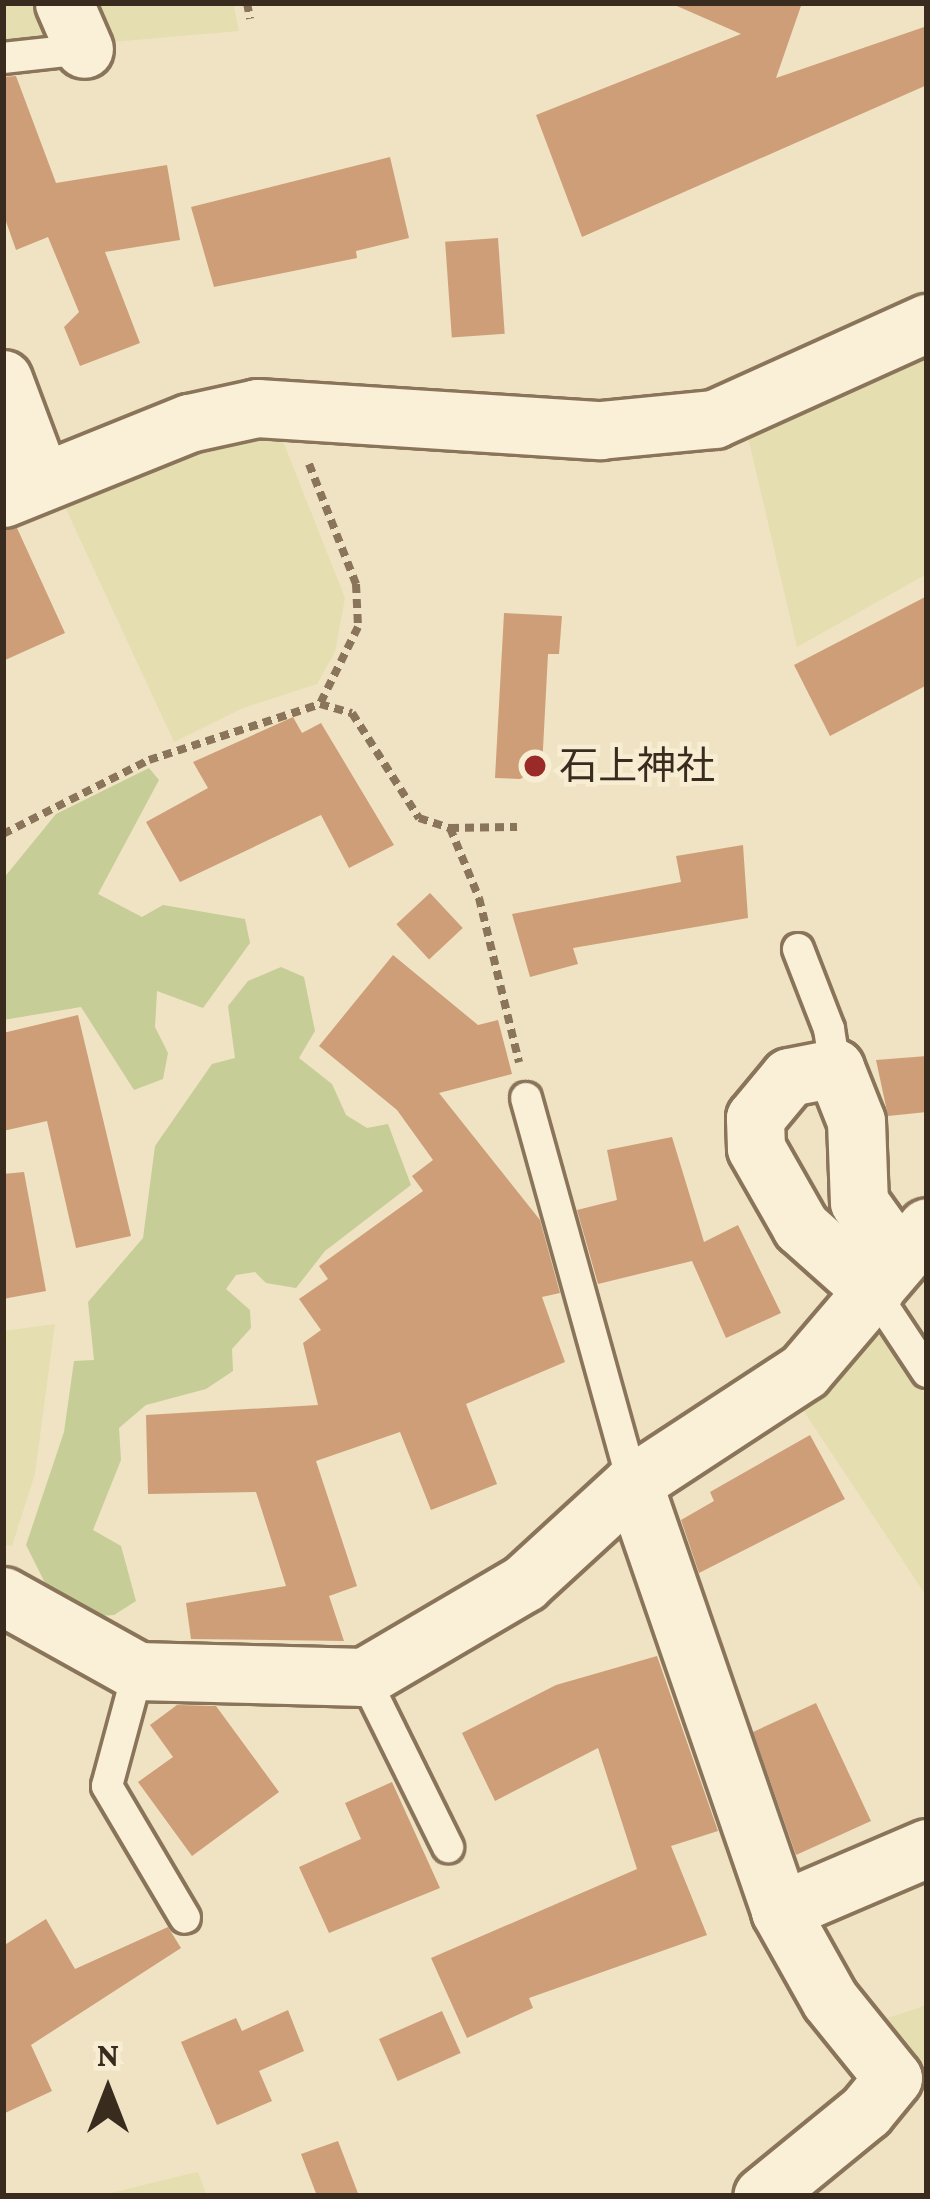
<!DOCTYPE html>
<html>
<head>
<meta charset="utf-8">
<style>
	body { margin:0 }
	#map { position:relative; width:930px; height:2199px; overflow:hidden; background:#efe3c3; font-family:"Crimson Pro","Noto Sans JP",serif }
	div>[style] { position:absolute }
	.farmland>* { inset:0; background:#e5deb0 }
	.green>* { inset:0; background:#c6cd97 }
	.building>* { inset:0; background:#ce9e78; transform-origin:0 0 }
	.path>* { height:8px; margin-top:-4px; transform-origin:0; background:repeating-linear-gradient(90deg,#8a745a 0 9px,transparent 0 15px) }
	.roads { filter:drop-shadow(3px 0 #8a745a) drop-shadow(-3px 0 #8a745a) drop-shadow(0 3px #8a745a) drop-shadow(0 -3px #8a745a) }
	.service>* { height:30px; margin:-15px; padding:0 15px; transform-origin:15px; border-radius:15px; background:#f9f0d7 }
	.minor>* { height:57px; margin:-28.5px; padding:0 28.5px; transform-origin:28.5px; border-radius:28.5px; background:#f9f0d7 }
	.dots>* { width:33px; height:33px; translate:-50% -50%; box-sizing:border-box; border:6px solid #f6edd3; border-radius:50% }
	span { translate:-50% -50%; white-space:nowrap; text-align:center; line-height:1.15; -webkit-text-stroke:9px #f6edd3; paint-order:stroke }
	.poi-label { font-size:39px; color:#392c1e }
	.left { translate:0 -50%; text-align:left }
	.frame { position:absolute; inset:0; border:6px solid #392c1e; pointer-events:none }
	.north { position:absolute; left:48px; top:2031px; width:120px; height:120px; -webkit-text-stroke:9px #f6edd3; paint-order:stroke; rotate:0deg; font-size:33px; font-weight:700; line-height:48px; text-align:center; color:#392c1e }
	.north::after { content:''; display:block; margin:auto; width:42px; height:54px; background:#392c1e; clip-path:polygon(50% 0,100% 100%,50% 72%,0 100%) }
</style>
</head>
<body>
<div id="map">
	<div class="farmland">
		<div style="clip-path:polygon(3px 3px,44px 3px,59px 42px,3px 48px)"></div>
		<div style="clip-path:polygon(77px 3px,233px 3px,239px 31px,112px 42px,88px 28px)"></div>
		<div style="clip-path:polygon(927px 358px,927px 574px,797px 647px,747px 433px)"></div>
		<div style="clip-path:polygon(277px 426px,345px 598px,335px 652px,317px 684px,243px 708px,174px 742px,59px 494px,142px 451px)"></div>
		<div style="clip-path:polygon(55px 1324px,35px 1474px,12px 1546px,3px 1544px,3px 1331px)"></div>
		<div style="clip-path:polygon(863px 1329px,885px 1339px,927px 1397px,927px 1597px,797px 1401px)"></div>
		<div style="clip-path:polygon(927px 2005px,927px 2069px,872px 2023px)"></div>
		<div style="clip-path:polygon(198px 2172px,207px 2196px,98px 2196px,197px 2172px)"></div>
	</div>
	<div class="green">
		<div style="clip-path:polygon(149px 768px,159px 780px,98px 894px,142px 917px,163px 905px,245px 919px,250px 943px,203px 1008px,157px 991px,155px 1027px,168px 1053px,163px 1079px,134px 1090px,81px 1007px,3px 1020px,3px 879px,56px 814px)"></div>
		<div style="clip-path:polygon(281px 967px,304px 977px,315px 1031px,299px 1058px,332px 1084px,346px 1115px,367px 1128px,388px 1124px,411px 1185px,325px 1251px,296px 1288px,266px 1283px,255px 1272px,236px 1275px,226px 1289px,250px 1310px,251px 1328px,232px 1349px,233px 1371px,206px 1389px,146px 1405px,119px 1428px,121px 1460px,93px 1530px,121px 1546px,136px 1601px,114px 1615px,87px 1617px,49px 1591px,26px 1545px,64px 1432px,74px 1361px,94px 1360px,88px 1302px,143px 1238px,155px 1146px,212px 1064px,235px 1058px,228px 1006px,248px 981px)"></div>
	</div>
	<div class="building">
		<div style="clip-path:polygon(670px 3px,802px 3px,776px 78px,927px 26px,927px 85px,582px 237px,536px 115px,741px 34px)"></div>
		<div style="clip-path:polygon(16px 76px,56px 183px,167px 165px,180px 240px,105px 252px,140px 343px,80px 366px,64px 327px,79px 312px,48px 237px,16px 250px,3px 213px,3px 77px)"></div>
		<div style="clip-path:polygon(390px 157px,409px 238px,356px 251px,357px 258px,214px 287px,191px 207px)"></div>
		<div style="left:498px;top:238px;width:96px;height:53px;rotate:86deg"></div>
		<div style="clip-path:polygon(17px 528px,65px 633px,3px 661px,3px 530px)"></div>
		<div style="clip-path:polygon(927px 596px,927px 685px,830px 736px,794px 665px)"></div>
		<div style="clip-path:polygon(504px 613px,562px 616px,559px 654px,548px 654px,542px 768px,520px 779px,495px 778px)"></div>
		<div style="clip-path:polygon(293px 717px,302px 733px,321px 723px,394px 845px,349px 868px,321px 815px,180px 882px,146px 822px,208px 788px,193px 762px)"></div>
		<div style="clip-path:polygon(743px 845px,748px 918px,573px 948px,578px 964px,530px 977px,512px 914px,681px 882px,676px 856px)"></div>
		<div style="left:430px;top:893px;width:48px;height:46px;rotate:47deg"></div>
		<div style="clip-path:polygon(393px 955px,478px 1025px,498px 1020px,512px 1074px,439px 1093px,540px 1220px,560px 1293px,542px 1297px,565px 1362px,466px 1404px,497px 1484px,431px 1510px,400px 1432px,316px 1461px,357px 1586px,329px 1596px,344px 1641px,191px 1639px,186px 1603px,286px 1586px,256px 1492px,148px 1494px,146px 1415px,318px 1405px,303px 1343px,321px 1330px,299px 1299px,328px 1279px,319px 1266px,423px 1191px,412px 1176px,433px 1160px,397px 1110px,319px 1046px)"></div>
		<div style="clip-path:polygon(78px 1015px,131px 1236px,76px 1248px,47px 1121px,3px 1131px,3px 1033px)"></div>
		<div style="clip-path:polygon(927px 1056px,927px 1112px,888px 1116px,876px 1060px)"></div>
		<div style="clip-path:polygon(672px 1137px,704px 1242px,738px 1225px,781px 1313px,726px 1338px,692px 1261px,598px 1284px,577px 1210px,617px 1200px,607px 1150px)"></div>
		<div style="clip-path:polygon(24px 1172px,46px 1291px,3px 1299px,3px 1174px)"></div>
		<div style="clip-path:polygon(810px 1435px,845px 1499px,699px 1573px,681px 1520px,714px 1501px,710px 1492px)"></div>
		<div style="clip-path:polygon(657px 1656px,718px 1831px,671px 1846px,707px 1935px,529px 1998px,533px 2008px,467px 2038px,431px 1958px,637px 1869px,598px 1748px,495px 1801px,462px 1733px,556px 1685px)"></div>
		<div style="clip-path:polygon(816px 1703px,871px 1821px,796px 1855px,753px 1732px)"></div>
		<div style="clip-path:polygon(177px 1705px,216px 1706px,279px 1792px,192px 1856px,138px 1782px,173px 1757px,150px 1725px)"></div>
		<div style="clip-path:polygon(392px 1782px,440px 1888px,329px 1933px,299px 1867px,361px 1839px,345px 1803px)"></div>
		<div style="clip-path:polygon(46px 1919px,75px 1969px,168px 1927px,181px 1948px,31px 2045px,52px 2091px,3px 2114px,3px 1946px)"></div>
		<div style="clip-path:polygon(288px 2010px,304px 2051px,259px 2071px,272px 2101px,217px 2125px,181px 2042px,236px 2018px,242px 2031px)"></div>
		<div style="left:442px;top:2011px;width:46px;height:69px;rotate:66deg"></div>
		<div style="clip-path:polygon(338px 2141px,359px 2196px,317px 2196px,301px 2154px)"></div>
	</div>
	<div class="path">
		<div style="left:247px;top:3px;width:16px;rotate:79deg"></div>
		<div style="left:309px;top:464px;width:129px;rotate:68.6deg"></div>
		<div style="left:356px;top:584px;width:43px;rotate:87.3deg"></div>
		<div style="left:358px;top:627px;width:86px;rotate:116.3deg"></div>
		<div style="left:450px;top:828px;width:76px;rotate:67.5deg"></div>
		<div style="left:479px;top:898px;width:169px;rotate:76.3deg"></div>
		<div style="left:3px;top:834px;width:164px;rotate:-26.9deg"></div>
		<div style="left:149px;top:760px;width:180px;rotate:-18.1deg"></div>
		<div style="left:320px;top:704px;width:33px;rotate:16deg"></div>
		<div style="left:352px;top:713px;width:125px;rotate:57.5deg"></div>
		<div style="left:419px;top:818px;width:33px;rotate:18deg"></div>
		<div style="left:450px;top:828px;width:67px;rotate:-0.9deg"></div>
	</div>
	<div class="roads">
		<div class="service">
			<div style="left:3px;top:58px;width:81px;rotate:-6.3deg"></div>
			<div style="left:798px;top:949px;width:86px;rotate:68.8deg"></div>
			<div style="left:829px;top:1029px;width:39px;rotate:81deg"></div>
			<div style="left:526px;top:1098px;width:400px;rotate:74.5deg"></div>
			<div style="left:874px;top:1292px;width:96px;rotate:56.5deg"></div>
			<div style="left:138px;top:1671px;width:119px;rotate:105.1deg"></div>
			<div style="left:107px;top:1786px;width:153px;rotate:59.4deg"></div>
			<div style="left:364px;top:1677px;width:190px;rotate:63.7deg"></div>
		</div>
		<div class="minor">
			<div style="left:64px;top:3px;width:50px;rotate:66.5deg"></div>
			<div style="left:3px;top:379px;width:106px;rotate:69.5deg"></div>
			<div style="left:3px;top:498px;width:201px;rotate:-22deg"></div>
			<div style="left:189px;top:423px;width:70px;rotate:-12.4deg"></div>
			<div style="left:257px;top:408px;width:344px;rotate:3.7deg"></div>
			<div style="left:600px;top:430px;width:115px;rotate:-5.5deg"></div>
			<div style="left:714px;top:419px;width:234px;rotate:-24.3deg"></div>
			<div style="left:874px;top:1292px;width:98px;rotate:-138.3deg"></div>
			<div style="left:801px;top:1227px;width:91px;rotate:-119.7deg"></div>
			<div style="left:756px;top:1148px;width:30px;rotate:-92deg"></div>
			<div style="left:755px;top:1118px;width:53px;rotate:-50.3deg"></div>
			<div style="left:789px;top:1077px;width:47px;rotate:-11.1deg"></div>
			<div style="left:835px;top:1068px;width:57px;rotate:68.4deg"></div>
			<div style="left:856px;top:1121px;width:81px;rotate:87.9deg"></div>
			<div style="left:859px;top:1202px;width:69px;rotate:54.5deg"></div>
			<div style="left:633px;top:1483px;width:453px;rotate:71deg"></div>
			<div style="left:780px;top:1911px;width:102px;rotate:60.7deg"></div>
			<div style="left:830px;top:2000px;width:100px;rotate:51.1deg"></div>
			<div style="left:893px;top:2078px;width:43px;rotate:129.3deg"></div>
			<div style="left:866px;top:2111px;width:134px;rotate:140.7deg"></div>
			<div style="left:3px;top:1596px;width:154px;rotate:29.1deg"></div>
			<div style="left:138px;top:1671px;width:226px;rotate:1.5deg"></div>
			<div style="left:364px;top:1677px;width:186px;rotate:-30.4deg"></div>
			<div style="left:524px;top:1583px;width:148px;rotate:-42.5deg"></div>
			<div style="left:633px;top:1483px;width:204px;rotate:-33.2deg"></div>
			<div style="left:804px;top:1371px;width:189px;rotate:-49.5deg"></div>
			<div style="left:780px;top:1911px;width:160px;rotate:-23.2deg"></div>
		</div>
	</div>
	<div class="dots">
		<div style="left:535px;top:766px;background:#9a2a28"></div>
	</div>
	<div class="poi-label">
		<span class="left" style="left:559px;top:766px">石上神社</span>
	</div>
	<div class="frame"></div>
	<div class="north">N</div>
</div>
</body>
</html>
